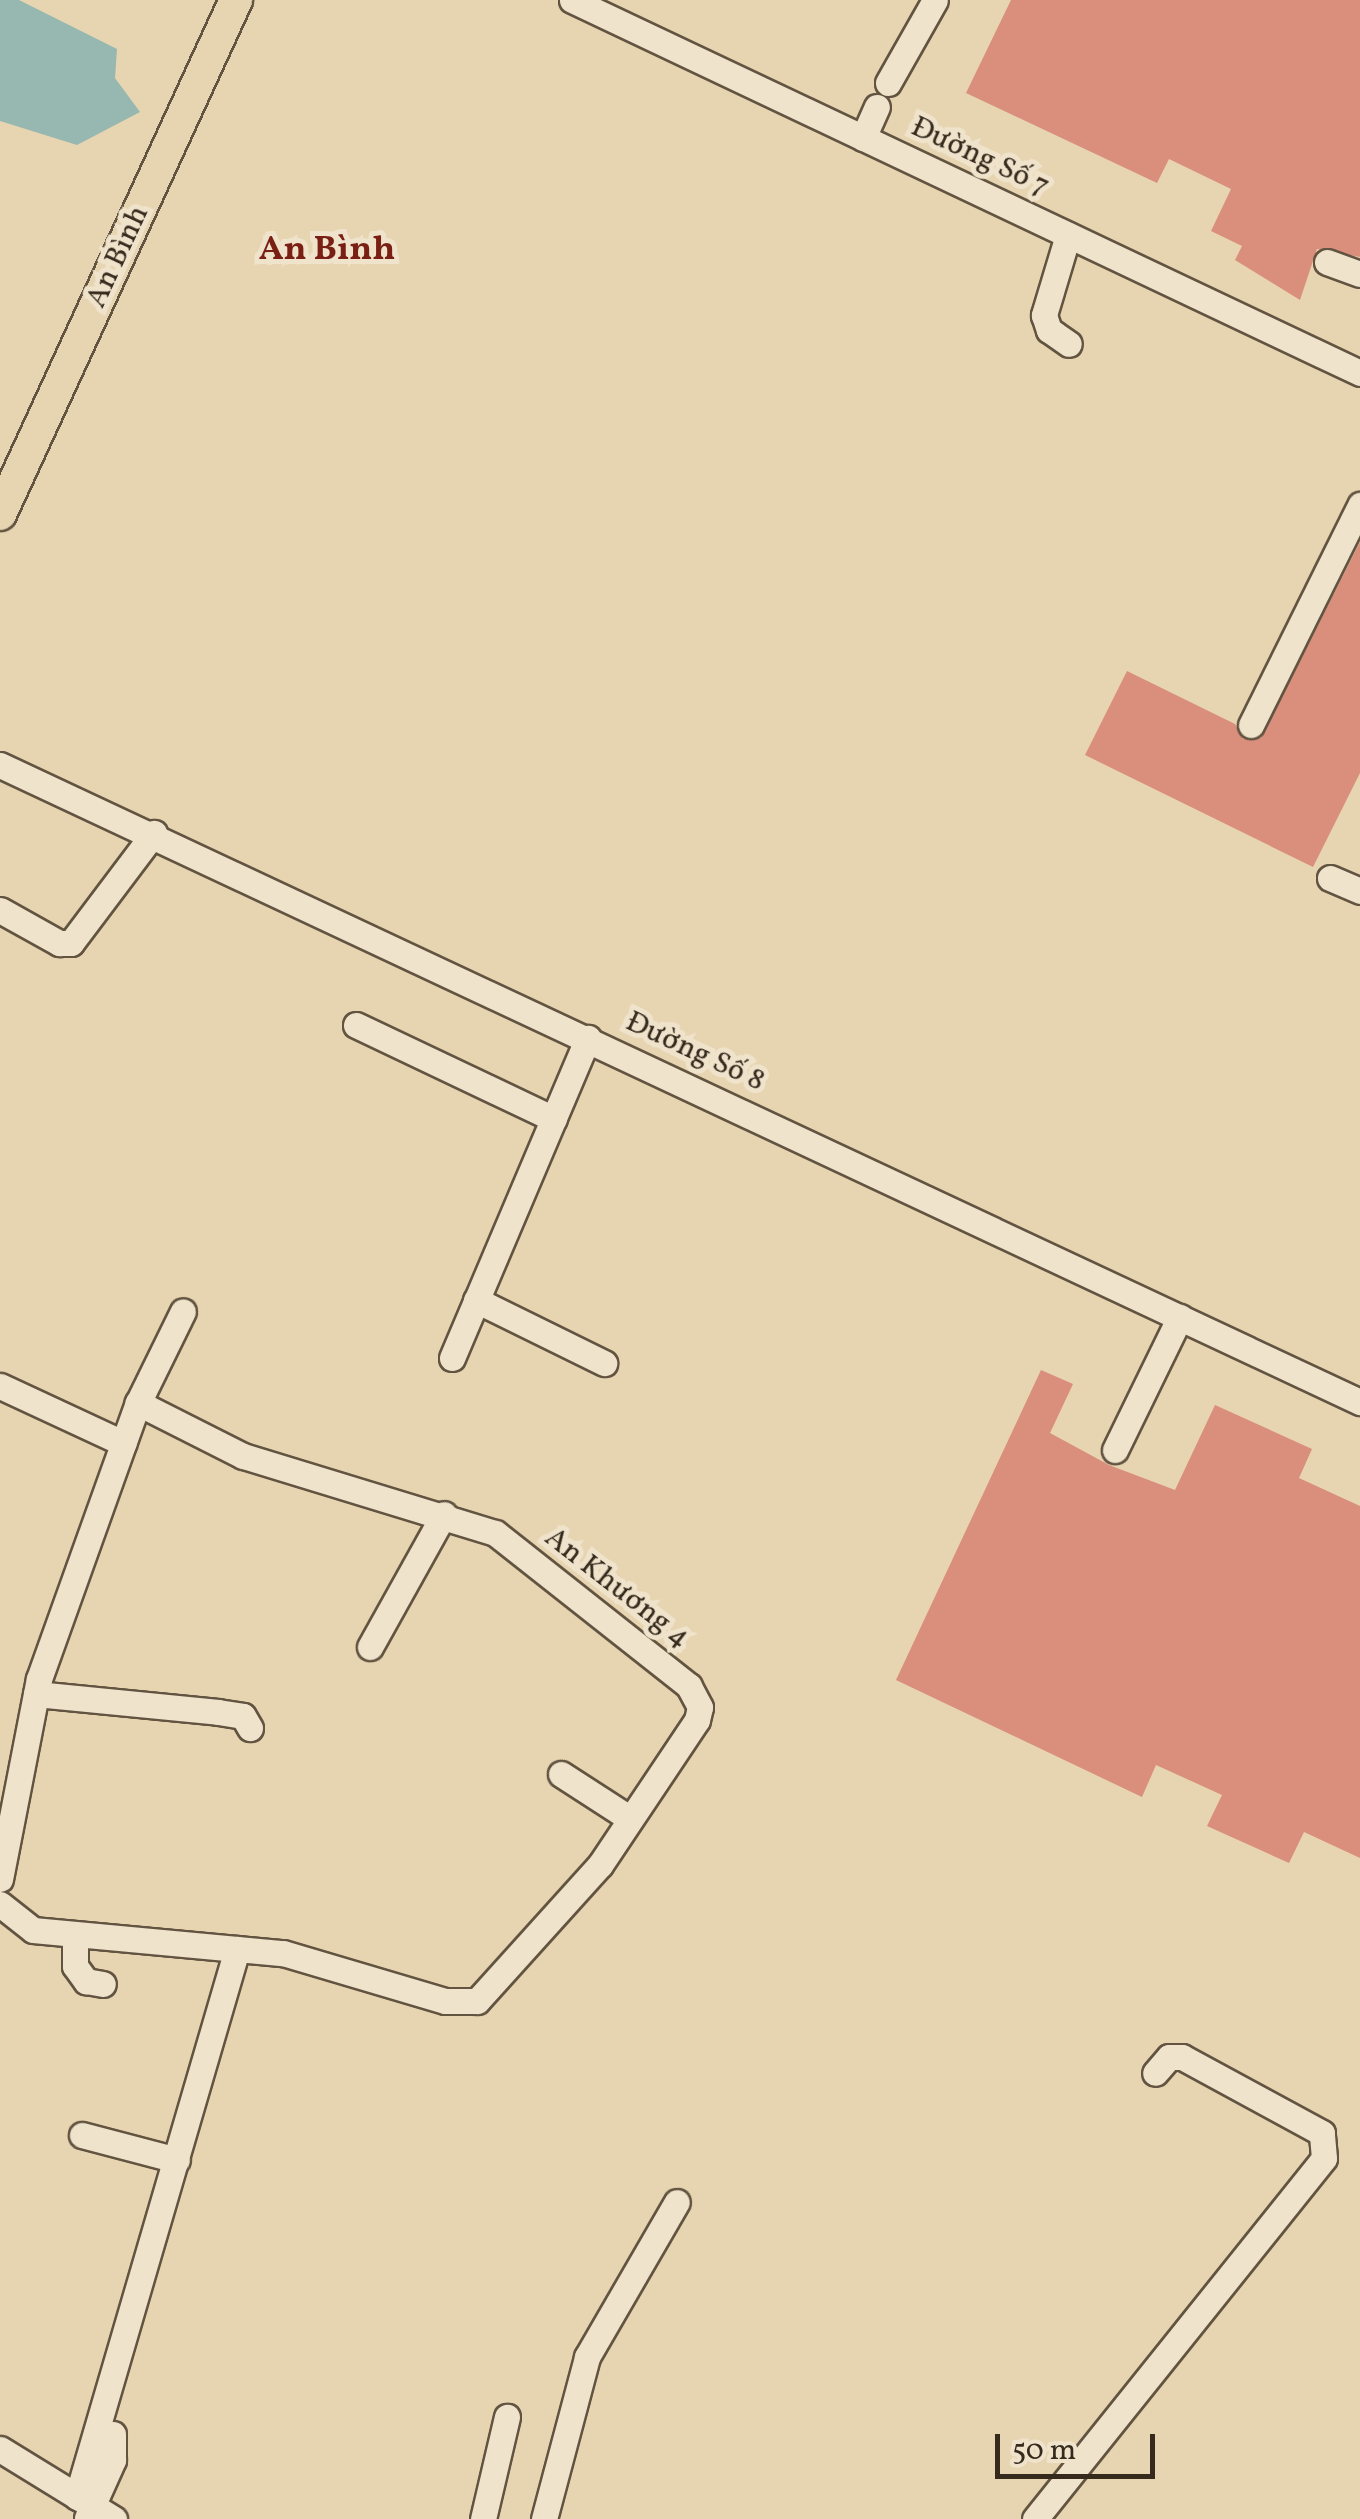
<!DOCTYPE html>
<html>
<head>
<meta charset="utf-8">
<style>
	body { margin:0 }
	#map { position:relative; width:1360px; height:2519px; overflow:hidden; background:#e7d4b0; font-family:Vollkorn,serif }
	div>[style] { position:absolute }
	.water>* { inset:0; background:#97b7b1 }
	.building>* { inset:0; background:#da8e7c }
	.roads { filter:drop-shadow(2px 0 #625441) drop-shadow(-2px 0 #625441) drop-shadow(0 2px #625441) drop-shadow(0 -2px #625441) }
	.minor>* { height:25px; margin:-12.5px; padding:0 12.5px; transform-origin:12.5px; border-radius:12.5px; background:#efe3cc }
	.major>* { height:32px; margin:-16px; padding:0 16px; transform-origin:16px; border-radius:16px; background:#e7d4b0 }
	span { translate:-50% -50%; white-space:nowrap; text-align:center; line-height:1.15; -webkit-text-stroke:10px #efe3cc; paint-order:stroke }
	.street-label { font-size:30px; color:#352a1c }
	.quarter-label { font-size:35px; color:#7a1f14; font-weight:700 }
	.scale { position:absolute; left:995px; top:2434px; width:160px; height:45px; box-sizing:border-box; border:5px solid #352a1c; border-top:0; padding-left:12px; font-size:30px; line-height:35px; white-space:nowrap; color:#352a1c; -webkit-text-stroke:8px #efe3cc; paint-order:stroke }
</style>
</head>
<body>
<div id="map">
	<div class="water">
		<div style="clip-path:polygon(0 0,19px 0,117px 49px,115px 78px,140px 112px,77px 145px,0 121px)"></div>
	</div>
	<div class="building">
		<div style="clip-path:polygon(1011px 0,1360px 0,1360px 257px,1317px 249px,1300px 300px,1235px 260px,1242px 246px,1211px 231px,1231px 189px,1169px 159px,1157px 183px,966px 93px)"></div>
		<div style="clip-path:polygon(1360px 542px,1360px 773px,1313px 867px,1085px 755px,1127px 671px,1235px 724px,1243px 739px,1261px 738px)"></div>
		<div style="clip-path:polygon(1041px 1370px,1073px 1384px,1050px 1433px,1109px 1465px,1175px 1490px,1215px 1405px,1312px 1449px,1299px 1478px,1360px 1506px,1360px 1858px,1304px 1832px,1289px 1863px,1207px 1826px,1222px 1795px,1156px 1765px,1142px 1797px,896px 1680px)"></div>
	</div>
	<div class="roads">
		<div class="minor">
			<div style="left:572px;top:0;width:872px;rotate:25.33deg"></div>
			<div style="left:888px;top:83px;width:95px;rotate:-60.5deg"></div>
			<div style="left:863px;top:138px;width:34px;rotate:-66deg"></div>
			<div style="left:1068px;top:235px;width:84px;rotate:106.7deg"></div>
			<div style="left:1044px;top:315px;width:16px;rotate:72deg"></div>
			<div style="left:1049px;top:330px;width:24px;rotate:35deg"></div>
			<div style="left:1327px;top:262px;width:35px;rotate:20deg"></div>
			<div style="left:1251px;top:725px;width:246px;rotate:-63.6deg"></div>
			<div style="left:0;top:765px;width:1502px;rotate:25.1deg"></div>
			<div style="left:1330px;top:878px;width:33px;rotate:23deg"></div>
			<div style="left:0;top:910px;width:68px;rotate:29.2deg"></div>
			<div style="left:59px;top:943px;width:12px"></div>
			<div style="left:71px;top:943px;width:138px;rotate:-53deg"></div>
			<div style="left:356px;top:1025px;width:219px;rotate:25.4deg"></div>
			<div style="left:476px;top:1300px;width:143px;rotate:26.2deg"></div>
			<div style="left:452px;top:1358px;width:348px;rotate:-67deg"></div>
			<div style="left:0;top:1386px;width:136px;rotate:24.9deg"></div>
			<div style="left:1115px;top:1450px;width:148px;rotate:-64deg"></div>
			<div style="left:370px;top:1647px;width:152px;rotate:-60.9deg"></div>
			<div style="left:36px;top:1694px;width:183px;rotate:5.6deg"></div>
			<div style="left:218px;top:1712px;width:25px;rotate:9deg"></div>
			<div style="left:243px;top:1716px;width:14px;rotate:60deg"></div>
			<div style="left:561px;top:1774px;width:81px;rotate:32.9deg"></div>
			<div style="left:0;top:1879px;width:204px;rotate:-79deg"></div>
			<div style="left:39px;top:1679px;width:293px;rotate:-70.3deg"></div>
			<div style="left:138px;top:1403px;width:102px;rotate:-63.9deg"></div>
			<div style="left:0;top:1904px;width:42px;rotate:38.2deg"></div>
			<div style="left:33px;top:1930px;width:251px;rotate:5.3deg"></div>
			<div style="left:283px;top:1953px;width:169px;rotate:16.5deg"></div>
			<div style="left:445px;top:2001px;width:32px"></div>
			<div style="left:477px;top:2001px;width:183px;rotate:-47.9deg"></div>
			<div style="left:600px;top:1865px;width:174px;rotate:-56.2deg"></div>
			<div style="left:697px;top:1720px;width:13px;rotate:-77deg"></div>
			<div style="left:700px;top:1707px;width:24px;rotate:-118deg"></div>
			<div style="left:689px;top:1686px;width:247px;rotate:-141.7deg"></div>
			<div style="left:495px;top:1533px;width:264px;rotate:-163deg"></div>
			<div style="left:243px;top:1456px;width:118px;rotate:-153.2deg"></div>
			<div style="left:75px;top:1935px;width:31px;rotate:90deg"></div>
			<div style="left:75px;top:1966px;width:19px;rotate:54deg"></div>
			<div style="left:86px;top:1981px;width:17px;rotate:10deg"></div>
			<div style="left:82px;top:2135px;width:98px;rotate:14.7deg"></div>
			<div style="left:0;top:2449px;width:134px;rotate:31.6deg"></div>
			<div style="left:77px;top:2497px;width:571px;rotate:-73.72deg"></div>
			<div style="left:87px;top:2518px;width:64px;rotate:-65.9deg"></div>
			<div style="left:113px;top:2460px;width:26px;rotate:-90deg"></div>
			<div style="left:483px;top:2519px;width:105px;rotate:-76.8deg"></div>
			<div style="left:544px;top:2519px;width:168px;rotate:-75.1deg"></div>
			<div style="left:587px;top:2357px;width:179px;rotate:-59.9deg"></div>
			<div style="left:1035px;top:2519px;width:462px;rotate:-51.3deg"></div>
			<div style="left:1324px;top:2158px;width:25px;rotate:-95deg"></div>
			<div style="left:1322px;top:2133px;width:159px;rotate:-151.5deg"></div>
			<div style="left:1182px;top:2057px;width:13px;rotate:180deg"></div>
			<div style="left:1169px;top:2057px;width:21px;rotate:131deg"></div>
		</div>
		<div class="major">
			<div style="left:0;top:514px;width:566px;rotate:-65.34deg"></div>
		</div>
	</div>
	<div class="street-label">
		<span style="left:980px;top:157px;rotate:25deg">Đường Số 7</span>
		<span style="left:118px;top:257px;rotate:-65deg">An Bình</span>
		<span style="left:695px;top:1052px;rotate:25deg">Đường Số 8</span>
		<span style="left:617px;top:1588px;rotate:38deg">An Khương 4</span>
	</div>
	<div class="quarter-label">
		<span style="left:327px;top:250px">An Bình</span>
	</div>
	<div class="scale">50 m</div>
</div>
</body>
</html>
